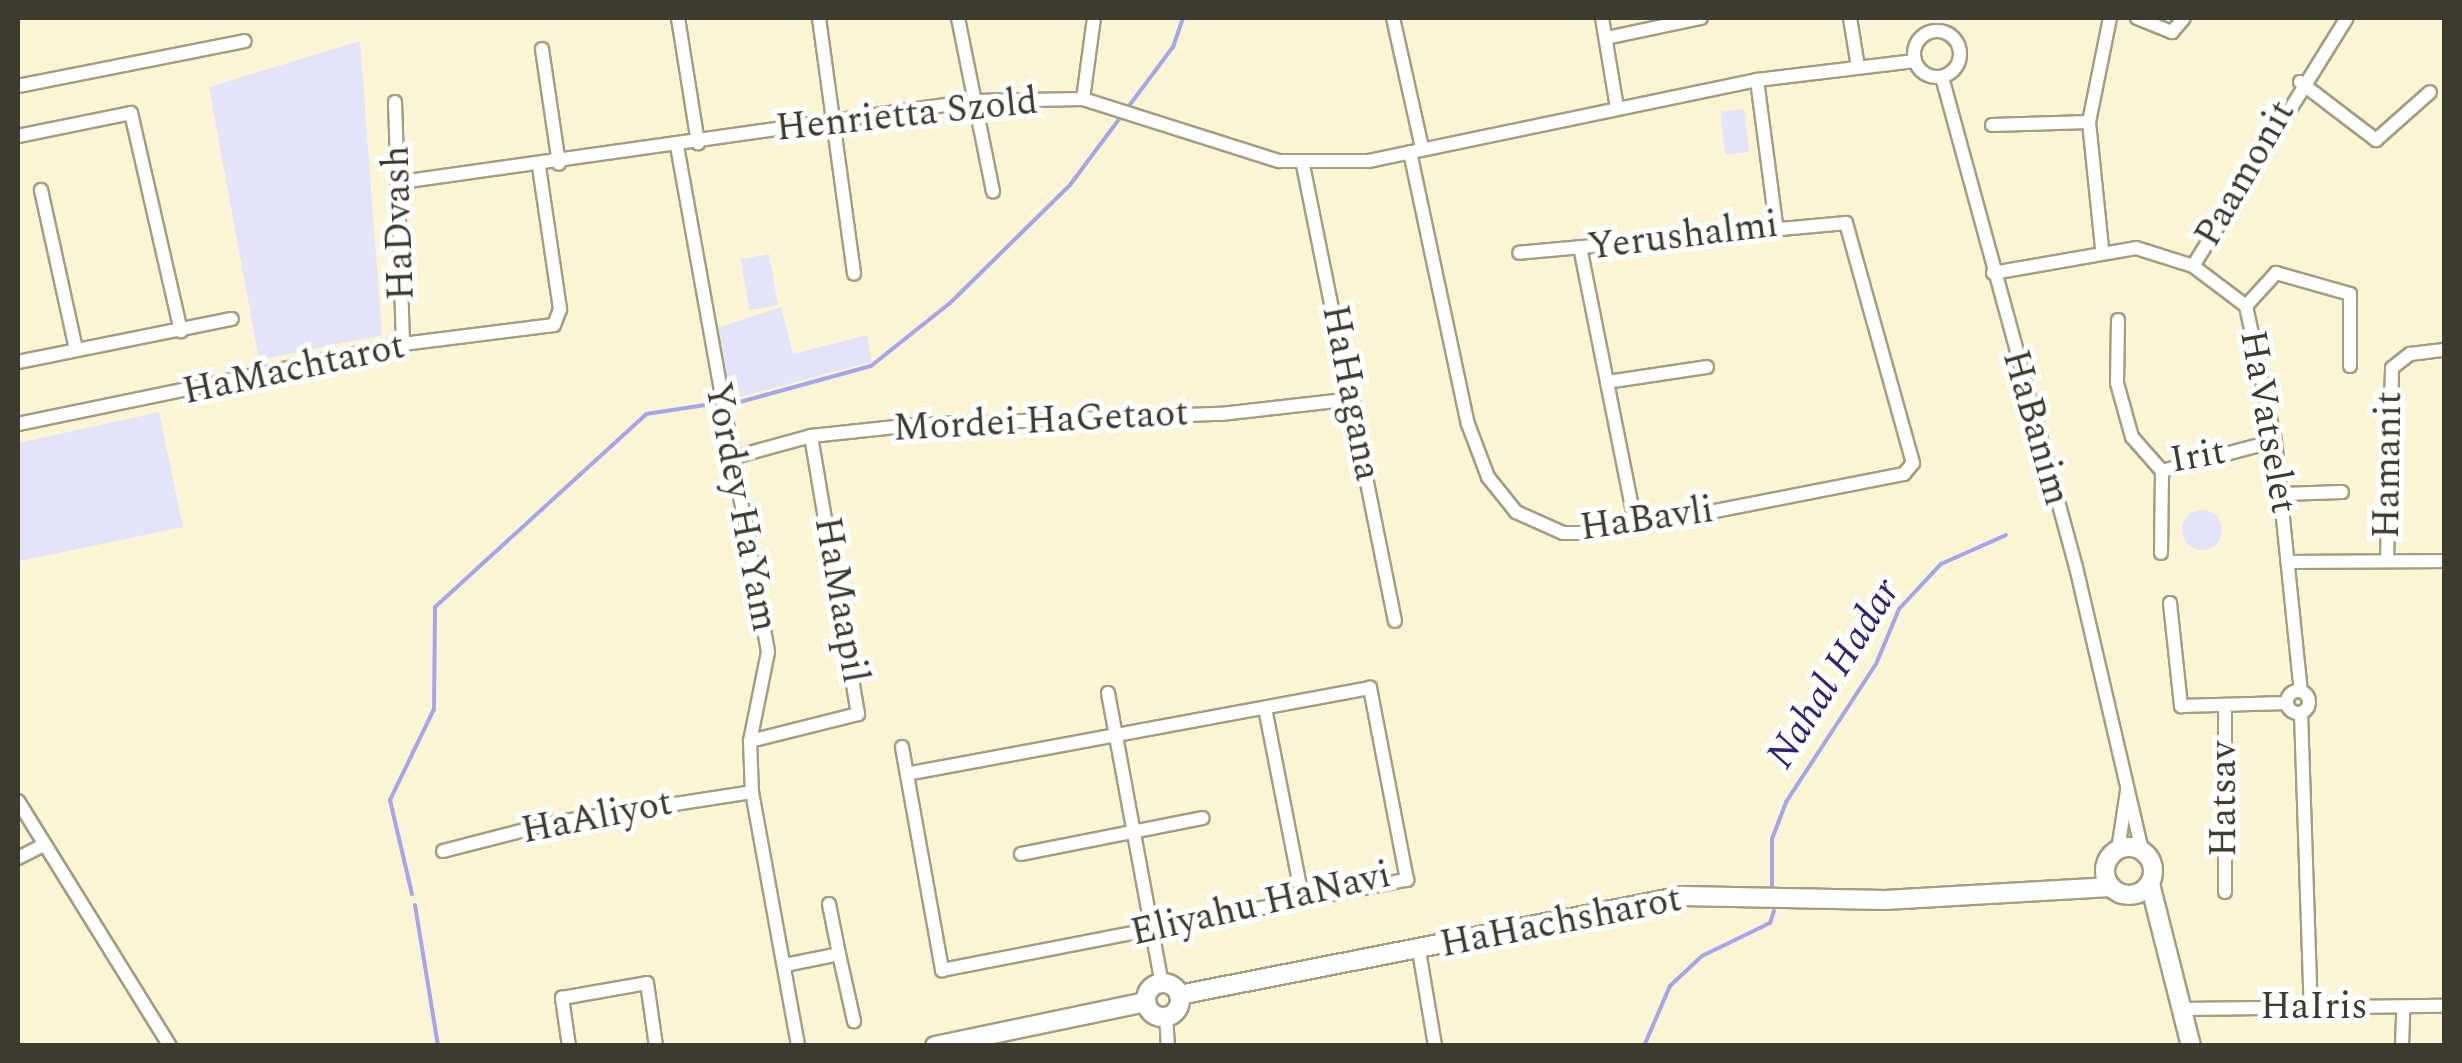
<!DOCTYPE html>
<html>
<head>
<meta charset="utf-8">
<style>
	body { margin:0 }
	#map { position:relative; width:2462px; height:1063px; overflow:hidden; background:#fbf5d5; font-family:Spectral,serif }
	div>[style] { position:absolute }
	.green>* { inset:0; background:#e3e4fa; transform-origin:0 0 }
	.round { border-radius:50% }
	.stream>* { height:4px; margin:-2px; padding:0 2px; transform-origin:2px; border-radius:2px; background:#a5a5e9 }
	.roads { filter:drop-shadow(2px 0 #a39e80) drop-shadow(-2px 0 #a39e80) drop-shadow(0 2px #a39e80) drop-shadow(0 -2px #a39e80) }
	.street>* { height:12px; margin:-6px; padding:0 6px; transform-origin:6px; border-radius:6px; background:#fff }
	.street>.ring { margin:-6px; padding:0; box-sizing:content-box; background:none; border:12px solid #fff; border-radius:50% }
	.secondary>* { height:18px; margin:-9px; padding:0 9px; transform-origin:9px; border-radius:9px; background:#fff }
	.secondary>.ring { margin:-9px; padding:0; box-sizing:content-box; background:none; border:18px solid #fff; border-radius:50% }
	span { translate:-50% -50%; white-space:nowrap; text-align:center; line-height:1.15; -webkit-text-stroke:10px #fff; paint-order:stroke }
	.street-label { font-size:38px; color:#3d3b2e }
	.water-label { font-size:40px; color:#302572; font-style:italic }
	.frame { position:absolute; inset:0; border:20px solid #3d3b2e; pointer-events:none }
</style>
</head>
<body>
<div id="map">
	<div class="green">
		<div style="clip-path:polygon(360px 41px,382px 335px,259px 360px,209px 87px)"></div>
		<div style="left:1744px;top:109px;width:43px;height:24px;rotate:83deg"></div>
		<div style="left:769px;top:254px;width:52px;height:29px;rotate:80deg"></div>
		<div style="clip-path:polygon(781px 307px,793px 354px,867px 335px,871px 362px,728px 400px,714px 329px)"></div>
		<div style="clip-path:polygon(159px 412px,183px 527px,20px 561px,18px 443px)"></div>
		<div class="round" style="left:2182px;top:510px;width:40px;height:40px"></div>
	</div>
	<div class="stream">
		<div style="left:729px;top:405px;width:147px;rotate:-15.4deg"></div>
		<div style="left:871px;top:366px;width:101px;rotate:-38.6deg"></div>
		<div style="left:950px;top:303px;width:168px;rotate:-44.5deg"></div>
		<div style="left:1070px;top:185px;width:172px;rotate:-53.3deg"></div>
		<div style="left:1173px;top:47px;width:31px;rotate:-71deg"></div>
		<div style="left:1772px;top:886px;width:47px;rotate:-90deg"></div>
		<div style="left:1772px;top:839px;width:40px;rotate:-69deg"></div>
		<div style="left:1786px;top:802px;width:165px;rotate:-56.9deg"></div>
		<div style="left:1876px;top:664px;width:60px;rotate:-67.3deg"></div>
		<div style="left:1899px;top:609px;width:62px;rotate:-47deg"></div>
		<div style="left:1941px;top:564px;width:71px;rotate:-24deg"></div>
		<div style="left:412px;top:894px;width:97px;rotate:-103.2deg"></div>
		<div style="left:390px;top:800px;width:101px;rotate:-64.2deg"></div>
		<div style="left:434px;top:709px;width:102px;rotate:-89.4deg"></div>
		<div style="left:435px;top:607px;width:286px;rotate:-42.4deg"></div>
		<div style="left:646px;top:414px;width:60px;rotate:-8.7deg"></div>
		<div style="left:415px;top:905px;width:143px;rotate:80.7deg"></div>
		<div style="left:1644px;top:1046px;width:65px;rotate:-66.6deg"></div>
		<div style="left:1670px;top:986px;width:44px;rotate:-43.2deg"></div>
		<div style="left:1702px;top:956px;width:76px;rotate:-25.9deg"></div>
		<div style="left:1770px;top:923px;width:13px;rotate:-72deg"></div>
	</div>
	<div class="roads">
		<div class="street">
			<div style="left:678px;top:18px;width:127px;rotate:80.9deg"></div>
			<div style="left:819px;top:18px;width:258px;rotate:82.2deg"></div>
			<div style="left:958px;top:18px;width:177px;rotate:78.6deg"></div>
			<div style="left:1393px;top:18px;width:133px;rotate:77.4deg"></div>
			<div style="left:1602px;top:18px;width:91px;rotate:80.5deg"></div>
			<div style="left:1850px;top:18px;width:50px;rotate:80.7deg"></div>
			<div style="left:2137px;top:18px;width:38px;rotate:22deg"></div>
			<div style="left:2172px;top:32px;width:18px;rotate:-49deg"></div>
			<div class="ring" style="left:1914px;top:31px;width:34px;height:34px"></div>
			<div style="left:1606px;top:38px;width:97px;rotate:-11.9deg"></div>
			<div style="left:542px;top:49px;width:116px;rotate:81.6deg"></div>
			<div style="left:1942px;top:77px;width:508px;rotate:74.71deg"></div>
			<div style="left:2076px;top:567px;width:292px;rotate:76.9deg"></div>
			<div style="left:1757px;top:80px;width:145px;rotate:82.5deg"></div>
			<div style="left:2300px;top:82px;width:96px;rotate:37.3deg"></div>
			<div style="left:2376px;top:140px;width:72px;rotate:-41.6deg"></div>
			<div style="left:18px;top:86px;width:231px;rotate:-11.2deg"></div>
			<div style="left:1083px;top:99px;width:82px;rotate:-82.3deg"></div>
			<div style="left:395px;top:102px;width:242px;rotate:88.1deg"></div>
			<div style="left:1992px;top:125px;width:97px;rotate:-1.8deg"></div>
			<div style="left:18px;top:136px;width:115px;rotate:-11.5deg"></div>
			<div style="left:131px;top:113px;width:224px;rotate:77.1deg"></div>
			<div style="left:677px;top:146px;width:514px;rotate:79.8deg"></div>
			<div style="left:768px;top:652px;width:91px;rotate:101.4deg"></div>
			<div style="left:750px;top:741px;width:51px;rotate:87.8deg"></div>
			<div style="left:752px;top:792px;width:258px;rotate:79.7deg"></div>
			<div style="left:1410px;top:152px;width:278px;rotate:78deg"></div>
			<div style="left:1468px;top:424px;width:57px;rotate:69.3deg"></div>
			<div style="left:1488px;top:477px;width:45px;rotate:51.3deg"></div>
			<div style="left:1516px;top:512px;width:51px;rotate:24.1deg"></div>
			<div style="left:1563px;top:533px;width:40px"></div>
			<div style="left:1603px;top:533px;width:307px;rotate:-11.1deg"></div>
			<div style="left:1904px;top:474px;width:14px;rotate:-51deg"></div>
			<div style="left:1913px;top:463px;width:249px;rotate:-105.6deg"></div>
			<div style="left:1846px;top:223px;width:328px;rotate:174.8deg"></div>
			<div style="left:1303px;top:165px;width:465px;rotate:78.6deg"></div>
			<div style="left:401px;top:182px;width:579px;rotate:-8.05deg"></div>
			<div style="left:974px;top:101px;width:109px;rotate:-1.1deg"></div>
			<div style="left:1083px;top:99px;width:206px;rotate:17.6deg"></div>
			<div style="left:1279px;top:161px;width:90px"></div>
			<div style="left:1369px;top:161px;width:396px;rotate:-11.8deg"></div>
			<div style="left:1757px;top:80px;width:159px;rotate:-6.9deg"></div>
			<div style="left:41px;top:190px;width:163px;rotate:77.6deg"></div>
			<div style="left:2102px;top:248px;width:127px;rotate:-95.9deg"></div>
			<div style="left:2089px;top:122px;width:106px;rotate:-78.6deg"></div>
			<div style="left:1581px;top:252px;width:280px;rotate:78.7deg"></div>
			<div style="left:2193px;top:266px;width:291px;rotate:-58.2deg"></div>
			<div style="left:1993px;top:273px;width:145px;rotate:-9.9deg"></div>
			<div style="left:2136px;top:248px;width:60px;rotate:17.5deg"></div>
			<div style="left:2193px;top:266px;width:66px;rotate:37deg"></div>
			<div style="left:2246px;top:306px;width:138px;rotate:77.9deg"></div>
			<div style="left:2275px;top:441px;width:251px;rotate:84.1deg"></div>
			<div style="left:2246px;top:306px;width:45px;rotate:-47.7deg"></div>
			<div style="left:2276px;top:273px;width:77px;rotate:15.8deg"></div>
			<div style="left:2350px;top:294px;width:72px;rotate:90deg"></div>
			<div style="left:2118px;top:320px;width:63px;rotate:90.9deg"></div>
			<div style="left:2117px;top:383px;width:56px;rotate:74.5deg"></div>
			<div style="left:2132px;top:437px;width:45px;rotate:48.6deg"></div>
			<div style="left:2162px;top:471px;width:117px;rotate:-14.9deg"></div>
			<div style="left:18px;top:362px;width:218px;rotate:-11.4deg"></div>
			<div style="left:1607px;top:382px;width:101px;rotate:-8.5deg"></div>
			<div style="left:18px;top:424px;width:393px;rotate:-11.7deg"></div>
			<div style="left:403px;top:344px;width:152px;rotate:-7.2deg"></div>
			<div style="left:554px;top:325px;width:17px;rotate:-69deg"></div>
			<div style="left:560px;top:309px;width:145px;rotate:-98.4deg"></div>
			<div style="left:731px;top:458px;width:83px;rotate:-15.4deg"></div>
			<div style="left:811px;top:436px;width:104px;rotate:-6.1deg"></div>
			<div style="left:914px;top:425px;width:307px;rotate:-2.1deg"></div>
			<div style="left:1221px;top:414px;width:133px;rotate:-6.5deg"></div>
			<div style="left:2283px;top:494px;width:59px;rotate:-1.9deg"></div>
			<div style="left:2161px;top:553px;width:82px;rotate:-89.3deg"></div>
			<div style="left:2387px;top:560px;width:192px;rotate:-88.5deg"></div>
			<div style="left:2392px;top:368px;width:23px;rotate:-38deg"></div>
			<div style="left:2410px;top:354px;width:34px;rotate:-7deg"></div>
			<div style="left:2291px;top:562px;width:153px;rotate:-0.4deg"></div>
			<div style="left:2170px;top:603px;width:104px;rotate:83.9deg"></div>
			<div style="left:2181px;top:706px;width:106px;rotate:-1.6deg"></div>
			<div class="ring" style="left:2287px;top:691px;width:10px;height:10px"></div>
			<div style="left:1108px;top:693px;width:295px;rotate:79.5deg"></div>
			<div style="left:2225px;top:706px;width:186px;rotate:90deg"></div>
			<div style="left:1265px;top:708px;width:197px;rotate:78.9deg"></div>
			<div style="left:2301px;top:713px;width:294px;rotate:88.1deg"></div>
			<div style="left:750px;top:741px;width:111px;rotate:-14deg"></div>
			<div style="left:858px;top:714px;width:282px;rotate:-99.6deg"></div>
			<div style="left:902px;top:747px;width:227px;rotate:79.8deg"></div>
			<div style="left:942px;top:970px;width:474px;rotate:-11deg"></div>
			<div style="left:1407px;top:880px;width:196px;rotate:-100.9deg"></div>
			<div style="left:1370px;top:688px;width:470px;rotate:169.5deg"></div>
			<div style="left:18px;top:801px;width:288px;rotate:58.2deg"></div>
			<div style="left:2118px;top:850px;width:60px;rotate:-81.3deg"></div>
			<div style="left:443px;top:851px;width:113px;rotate:-14.4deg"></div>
			<div style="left:552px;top:823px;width:202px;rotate:-8.8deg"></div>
			<div style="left:1021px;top:854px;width:185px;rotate:-11.2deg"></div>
			<div style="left:18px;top:858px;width:30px;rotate:-27deg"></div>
			<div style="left:829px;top:904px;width:51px;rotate:78.7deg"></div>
			<div style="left:1419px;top:951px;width:96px;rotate:80.4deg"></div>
			<div style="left:785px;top:965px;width:55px;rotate:-11.5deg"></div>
			<div style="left:839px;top:954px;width:69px;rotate:77.4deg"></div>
			<div style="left:2183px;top:1009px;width:261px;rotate:-0.7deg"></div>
			<div style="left:1166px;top:1017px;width:29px;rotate:86deg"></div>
			<div style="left:569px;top:1046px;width:49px;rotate:-98.3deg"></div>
			<div style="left:562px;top:998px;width:86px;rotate:-10deg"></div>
			<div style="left:647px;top:983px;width:64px;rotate:81.9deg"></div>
			<div style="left:2402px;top:1046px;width:38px;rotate:-88deg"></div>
		</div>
		<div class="secondary">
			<div class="ring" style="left:2105px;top:847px;width:30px;height:30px"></div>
			<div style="left:2150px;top:884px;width:167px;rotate:75.8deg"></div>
			<div class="ring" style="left:1146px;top:983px;width:16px;height:16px"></div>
			<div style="left:1179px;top:995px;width:514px;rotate:-11.11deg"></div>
			<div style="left:1683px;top:896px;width:202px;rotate:1.1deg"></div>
			<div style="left:1885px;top:900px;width:226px;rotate:-3.3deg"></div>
			<div style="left:935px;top:1046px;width:216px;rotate:-11.8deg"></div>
		</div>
	</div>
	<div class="street-label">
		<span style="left:907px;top:116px;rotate:-6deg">Henrietta Szold</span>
		<span style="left:2246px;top:174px;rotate:-60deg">Paamonit</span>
		<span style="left:400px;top:223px;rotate:-92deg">HaDvash</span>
		<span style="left:1683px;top:237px;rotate:-7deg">Yerushalmi</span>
		<span style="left:294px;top:370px;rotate:-12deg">HaMachtarot</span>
		<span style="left:1350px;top:393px;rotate:79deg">HaHagana</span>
		<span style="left:1041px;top:422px;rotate:-3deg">Mordei HaGetaot</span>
		<span style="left:2267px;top:422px;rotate:80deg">HaVatselet</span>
		<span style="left:2035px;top:428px;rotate:74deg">HaBanim</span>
		<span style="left:2198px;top:457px;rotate:-10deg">Irit</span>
		<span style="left:2389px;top:465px;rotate:-89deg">Hamanit</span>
		<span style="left:740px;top:507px;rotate:79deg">Yordey HaYam</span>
		<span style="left:1647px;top:520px;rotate:-8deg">HaBavli</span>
		<span style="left:840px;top:600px;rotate:80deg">HaMaapil</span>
		<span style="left:2225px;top:799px;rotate:-90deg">Hatsav</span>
		<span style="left:597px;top:818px;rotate:-11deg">HaAliyot</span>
		<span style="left:1261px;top:905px;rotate:-13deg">Eliyahu HaNavi</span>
		<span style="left:1561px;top:923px;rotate:-11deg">HaHachsharot</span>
		<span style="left:2314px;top:1008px">HaIris</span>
	</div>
	<div class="water-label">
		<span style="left:1834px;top:674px;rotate:-58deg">Nahal Hadar</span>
	</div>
	<div class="frame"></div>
</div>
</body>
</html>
